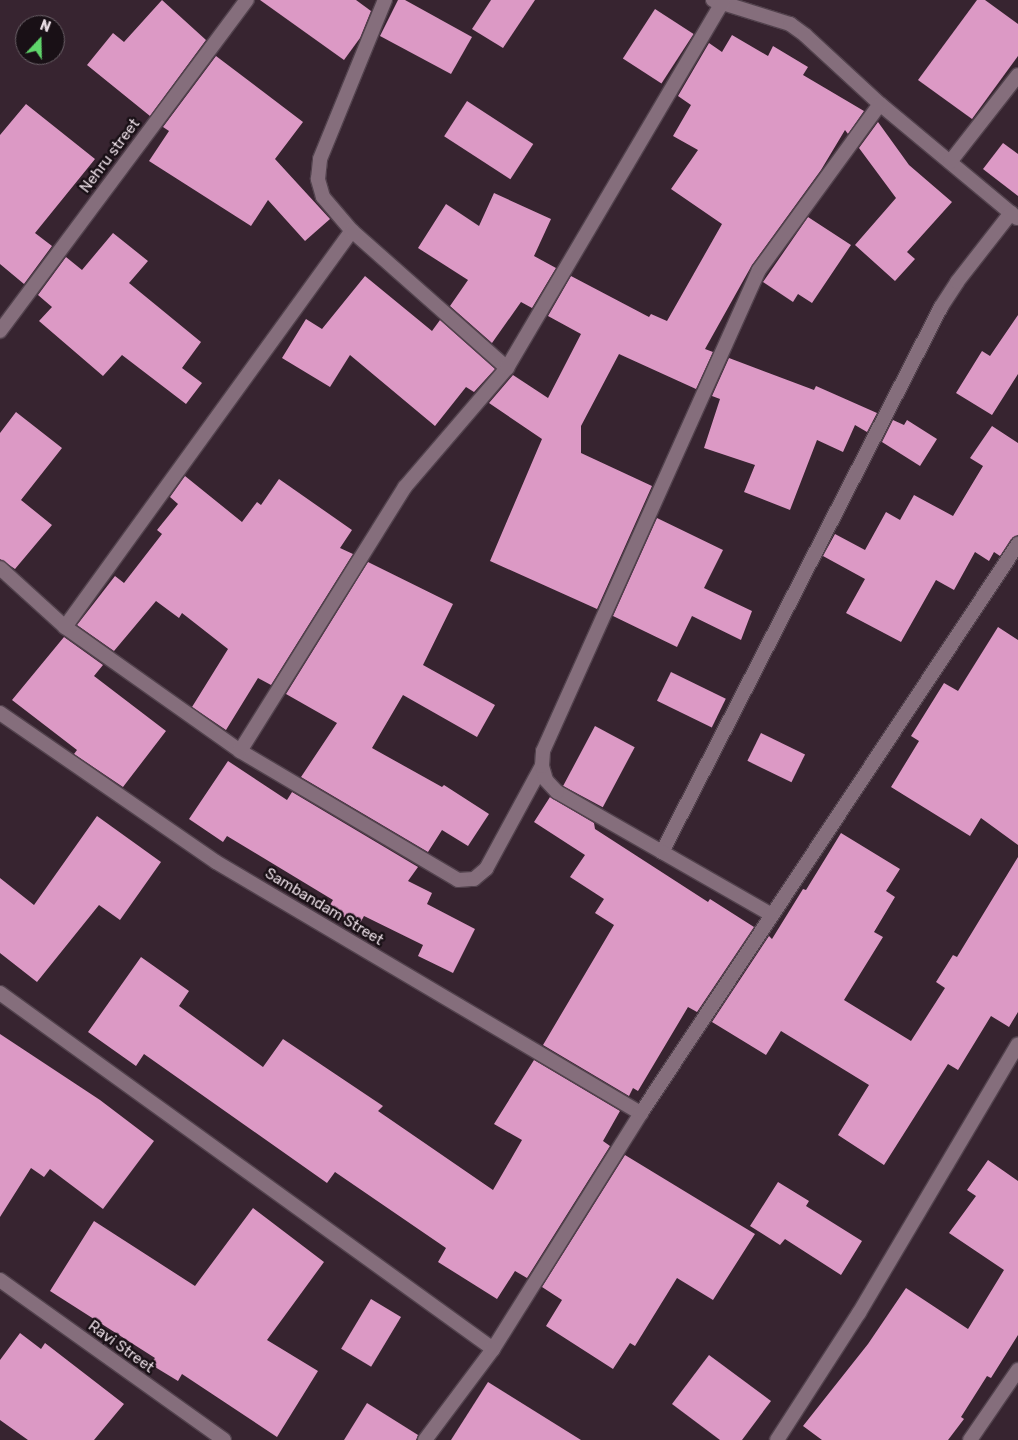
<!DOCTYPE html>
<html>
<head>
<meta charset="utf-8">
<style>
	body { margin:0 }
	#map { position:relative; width:1018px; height:1440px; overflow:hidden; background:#372430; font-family:Rubik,sans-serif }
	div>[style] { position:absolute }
	.building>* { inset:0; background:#dc99c5; transform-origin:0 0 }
	.roads { filter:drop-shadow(1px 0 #52424d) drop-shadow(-1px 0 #52424d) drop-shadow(0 1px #52424d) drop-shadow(0 -1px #52424d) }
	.minor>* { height:14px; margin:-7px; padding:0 7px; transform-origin:7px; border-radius:7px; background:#856e7c }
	span { translate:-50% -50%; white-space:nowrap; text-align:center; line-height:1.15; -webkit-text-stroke:5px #191016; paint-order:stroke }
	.street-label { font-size:15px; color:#e7dae2 }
	.north { position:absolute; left:15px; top:15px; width:50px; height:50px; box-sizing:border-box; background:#191016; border:1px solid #6b6168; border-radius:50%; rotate:21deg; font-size:14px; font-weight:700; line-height:20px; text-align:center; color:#e7dae2 }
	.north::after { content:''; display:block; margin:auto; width:18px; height:22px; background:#5fd56b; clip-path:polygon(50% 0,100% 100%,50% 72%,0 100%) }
</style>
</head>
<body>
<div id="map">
	<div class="building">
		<div style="clip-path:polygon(162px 0,206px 40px,150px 116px,87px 65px,113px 33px,124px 42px)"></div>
		<div style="clip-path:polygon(260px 0,356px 0,371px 11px,360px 38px,344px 60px)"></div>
		<div style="clip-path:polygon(398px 0,405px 0,472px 37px,451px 74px,380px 36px)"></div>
		<div style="clip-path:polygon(491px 0,535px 0,503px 48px,472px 29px)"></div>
		<div style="clip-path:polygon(977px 0,985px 0,1018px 24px,1018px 56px,972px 119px,918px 80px)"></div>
		<div style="left:655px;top:9px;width:46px;height:59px;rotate:33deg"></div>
		<div style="clip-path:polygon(732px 35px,768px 56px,773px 46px,808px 67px,803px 75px,864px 111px,848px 134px,845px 130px,821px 170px,752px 265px,705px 349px,713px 352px,696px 389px,619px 354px,581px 426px,581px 453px,652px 486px,597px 609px,490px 561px,542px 439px,489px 403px,513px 375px,548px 398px,581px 334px,548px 316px,571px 276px,649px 317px,651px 314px,667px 321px,722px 224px,671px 189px,698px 150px,673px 136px,691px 105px,678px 96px,709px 43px,722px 52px)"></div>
		<div style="clip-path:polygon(216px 56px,303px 122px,275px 159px,330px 219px,305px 241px,268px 200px,251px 226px,149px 161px,169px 131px,163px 127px)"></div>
		<div style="left:467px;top:101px;width:79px;height:42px;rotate:33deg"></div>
		<div style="clip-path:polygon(26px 104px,95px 159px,35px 233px,52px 246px,24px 284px,0 264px,0 135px)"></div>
		<div style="clip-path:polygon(878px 122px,909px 165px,952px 202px,907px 252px,915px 259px,895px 281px,855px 245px,896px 198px,859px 148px)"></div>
		<div style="clip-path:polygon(1003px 143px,1018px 154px,1018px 196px,983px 169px)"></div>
		<div style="clip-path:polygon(494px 193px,551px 219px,534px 256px,556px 268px,532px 308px,521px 302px,492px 343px,450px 306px,468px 280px,418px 248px,446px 204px,479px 226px)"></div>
		<div style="clip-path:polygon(808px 217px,851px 245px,812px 303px,798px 294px,793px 302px,763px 282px)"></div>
		<div style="clip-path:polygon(113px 233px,148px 261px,129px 283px,201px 342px,182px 368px,202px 383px,186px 404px,122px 355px,103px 376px,39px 321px,52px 307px,38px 295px,66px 257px,82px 270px)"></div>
		<div style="clip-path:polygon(365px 276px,432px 331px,440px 320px,495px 369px,474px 392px,466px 387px,435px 426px,350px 355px,330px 387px,282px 358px,306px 319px,322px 329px)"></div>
		<div style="clip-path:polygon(1018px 315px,1018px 374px,992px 415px,956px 393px,982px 351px,990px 356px)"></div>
		<div style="clip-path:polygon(729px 358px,814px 390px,816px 386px,877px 413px,867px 432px,855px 425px,843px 452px,817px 440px,790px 510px,744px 492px,755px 465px,704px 448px,720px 399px,712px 396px)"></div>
		<div style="clip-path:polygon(16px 412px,62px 448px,21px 500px,52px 525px,15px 569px,0 559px,0 433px)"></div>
		<div style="clip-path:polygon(893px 420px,904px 425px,907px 420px,937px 439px,920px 466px,882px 442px)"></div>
		<div style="clip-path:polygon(992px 426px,1018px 443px,1018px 535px,1011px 539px,1000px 556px,994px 552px,989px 561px,975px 552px,954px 590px,936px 580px,901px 642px,846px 613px,865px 579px,823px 556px,835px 534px,865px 550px,886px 512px,900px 520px,914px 495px,953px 516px,983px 466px,970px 458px)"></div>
		<div style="clip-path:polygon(185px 476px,242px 522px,257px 502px,261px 505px,279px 479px,352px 530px,340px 548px,353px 554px,271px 685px,258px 678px,226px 730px,192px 707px,228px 649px,182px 613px,179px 618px,156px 601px,114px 651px,77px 625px,115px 576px,124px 583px,162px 534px,157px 530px,178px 504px,170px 497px)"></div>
		<div style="clip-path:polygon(657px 518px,723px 550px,704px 588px,752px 611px,741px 640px,692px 616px,677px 647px,613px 616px)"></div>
		<div style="clip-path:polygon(368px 562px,453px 604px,423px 665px,495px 705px,477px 737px,403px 695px,372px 748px,442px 787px,444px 785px,489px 814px,468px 846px,442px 830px,428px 852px,301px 777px,337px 723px,286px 694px)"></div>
		<div style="clip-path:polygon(998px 627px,1018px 640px,1018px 845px,981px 818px,970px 836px,891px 787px,919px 741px,911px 736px,944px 683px,958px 691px)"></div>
		<div style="clip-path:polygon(64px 637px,103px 665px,94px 676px,166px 731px,123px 787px,74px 754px,77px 750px,12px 700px)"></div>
		<div style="left:671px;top:672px;width:61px;height:32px;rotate:26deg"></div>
		<div style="left:595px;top:726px;width:45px;height:68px;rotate:28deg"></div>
		<div style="left:761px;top:733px;width:49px;height:31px;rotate:26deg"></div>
		<div style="clip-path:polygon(228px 761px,287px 800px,292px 792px,418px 867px,408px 881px,432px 893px,427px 904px,475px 929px,453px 973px,418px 956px,423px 945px,364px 916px,359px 925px,328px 908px,333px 900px,227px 836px,223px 842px,189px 819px)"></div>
		<div style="clip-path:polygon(550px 797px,594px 823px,595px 829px,708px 902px,710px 899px,754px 927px,697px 1012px,688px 1007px,638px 1091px,633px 1088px,629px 1096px,543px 1045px,614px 925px,595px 913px,604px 899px,570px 877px,585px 855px,534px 822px)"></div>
		<div style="clip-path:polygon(97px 816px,161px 862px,120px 920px,99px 905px,37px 982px,0 953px,0 878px,34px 905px)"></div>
		<div style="clip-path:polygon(841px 833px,900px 869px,886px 891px,895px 897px,874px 932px,883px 937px,844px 1000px,911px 1041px,945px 988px,936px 982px,953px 955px,957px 957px,1018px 857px,1018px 1012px,1009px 1027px,991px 1016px,958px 1070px,948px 1064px,884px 1165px,838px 1135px,869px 1085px,781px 1031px,766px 1055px,712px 1022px,769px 936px,772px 939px,803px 889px,806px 890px)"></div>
		<div style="clip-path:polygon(141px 957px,189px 991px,179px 1006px,263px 1067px,283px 1039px,383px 1106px,378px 1111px,493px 1190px,522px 1140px,494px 1124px,534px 1060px,620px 1111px,603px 1141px,610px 1146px,527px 1278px,515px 1271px,497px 1299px,438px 1262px,446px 1248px,335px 1172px,327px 1183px,144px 1054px,136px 1066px,88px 1032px)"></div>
		<div style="clip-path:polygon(0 1034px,100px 1100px,154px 1141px,103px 1209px,50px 1169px,44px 1177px,31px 1168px,0 1217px)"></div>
		<div style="clip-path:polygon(625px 1155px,755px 1234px,713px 1300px,677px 1278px,635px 1346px,630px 1343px,613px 1369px,546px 1326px,562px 1300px,542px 1287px)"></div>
		<div style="clip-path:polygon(988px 1160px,1018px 1181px,1018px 1335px,991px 1378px,987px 1376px,961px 1417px,964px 1419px,948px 1440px,822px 1440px,803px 1426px,868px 1344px,906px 1288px,968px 1329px,1004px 1270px,949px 1233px,976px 1196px,967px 1190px)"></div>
		<div style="clip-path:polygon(778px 1182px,809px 1201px,806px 1206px,862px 1241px,841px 1275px,785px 1239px,780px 1245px,750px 1226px)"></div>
		<div style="clip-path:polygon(253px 1208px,324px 1262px,267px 1340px,318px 1371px,277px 1437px,182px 1374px,178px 1381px,150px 1364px,155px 1358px,50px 1291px,94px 1221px,195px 1286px)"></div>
		<div style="left:371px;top:1299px;width:35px;height:58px;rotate:31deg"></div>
		<div style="clip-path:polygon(20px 1333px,41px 1349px,45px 1343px,124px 1404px,94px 1440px,28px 1440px,0 1420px,0 1360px)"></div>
		<div style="clip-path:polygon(709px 1355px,771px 1401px,742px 1440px,720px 1440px,672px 1404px)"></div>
		<div style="clip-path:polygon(488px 1382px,581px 1440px,451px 1440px)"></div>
		<div style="clip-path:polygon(367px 1403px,418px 1435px,416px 1440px,344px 1440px)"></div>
	</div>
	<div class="roads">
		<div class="minor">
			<div style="left:713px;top:0;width:81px;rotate:17.3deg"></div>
			<div style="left:790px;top:24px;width:19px;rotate:36deg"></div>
			<div style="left:805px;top:35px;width:102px;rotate:42.6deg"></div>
			<div style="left:880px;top:104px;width:178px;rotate:39.8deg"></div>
			<div style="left:950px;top:162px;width:110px;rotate:-52deg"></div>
			<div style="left:352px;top:231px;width:45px;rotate:-130.5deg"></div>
			<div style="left:323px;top:197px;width:19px;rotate:-106deg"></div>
			<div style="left:318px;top:179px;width:20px;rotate:-84deg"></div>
			<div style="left:320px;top:159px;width:172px;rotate:-67.8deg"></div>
			<div style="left:0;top:331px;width:413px;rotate:-53.3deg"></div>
			<div style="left:0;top:568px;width:88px;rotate:42.2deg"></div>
			<div style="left:65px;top:627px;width:214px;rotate:35.3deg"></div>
			<div style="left:240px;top:751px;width:253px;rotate:30.6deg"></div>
			<div style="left:458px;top:880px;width:16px;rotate:-4deg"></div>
			<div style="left:474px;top:879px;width:16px;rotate:-40deg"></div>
			<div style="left:486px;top:869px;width:117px;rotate:-61.5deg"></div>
			<div style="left:65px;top:627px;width:489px;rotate:-54.1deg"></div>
			<div style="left:352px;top:231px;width:207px;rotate:41.5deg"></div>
			<div style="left:0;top:713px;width:262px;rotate:34.6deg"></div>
			<div style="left:216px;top:862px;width:494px;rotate:30.6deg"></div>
			<div style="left:240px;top:751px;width:311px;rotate:-58deg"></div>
			<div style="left:405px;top:487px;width:157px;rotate:-49.4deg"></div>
			<div style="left:507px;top:368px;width:425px;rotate:-59.5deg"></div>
			<div style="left:662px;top:852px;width:612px;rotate:-62.89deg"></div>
			<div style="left:941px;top:307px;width:30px;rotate:-57deg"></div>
			<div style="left:957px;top:282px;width:88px;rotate:-52deg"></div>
			<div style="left:772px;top:915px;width:248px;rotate:-150.2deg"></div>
			<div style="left:557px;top:792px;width:16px;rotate:-133deg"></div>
			<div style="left:546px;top:780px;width:15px;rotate:-106deg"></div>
			<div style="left:542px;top:766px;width:15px;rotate:-86deg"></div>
			<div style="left:543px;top:751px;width:527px;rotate:-65.82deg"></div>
			<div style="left:759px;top:270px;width:205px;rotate:-53.9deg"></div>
			<div style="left:0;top:993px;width:608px;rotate:35.83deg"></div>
			<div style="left:0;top:1280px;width:275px;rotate:35.5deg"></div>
			<div style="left:425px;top:1440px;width:114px;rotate:-53.2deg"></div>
			<div style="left:493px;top:1349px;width:279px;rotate:-57.9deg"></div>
			<div style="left:641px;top:1113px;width:683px;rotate:-56.47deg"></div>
			<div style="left:777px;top:1440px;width:151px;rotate:-57.2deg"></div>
			<div style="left:859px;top:1313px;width:312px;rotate:-59.4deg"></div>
			<div style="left:970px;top:1440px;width:85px;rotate:-55.6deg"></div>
		</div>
	</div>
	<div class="street-label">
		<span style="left:110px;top:156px;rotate:-53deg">Nehru street</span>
		<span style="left:324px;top:907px;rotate:31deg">Sambandam Street</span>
		<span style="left:121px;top:1347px;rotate:36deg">Ravi Street</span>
	</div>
	<div class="north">N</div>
</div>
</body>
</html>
